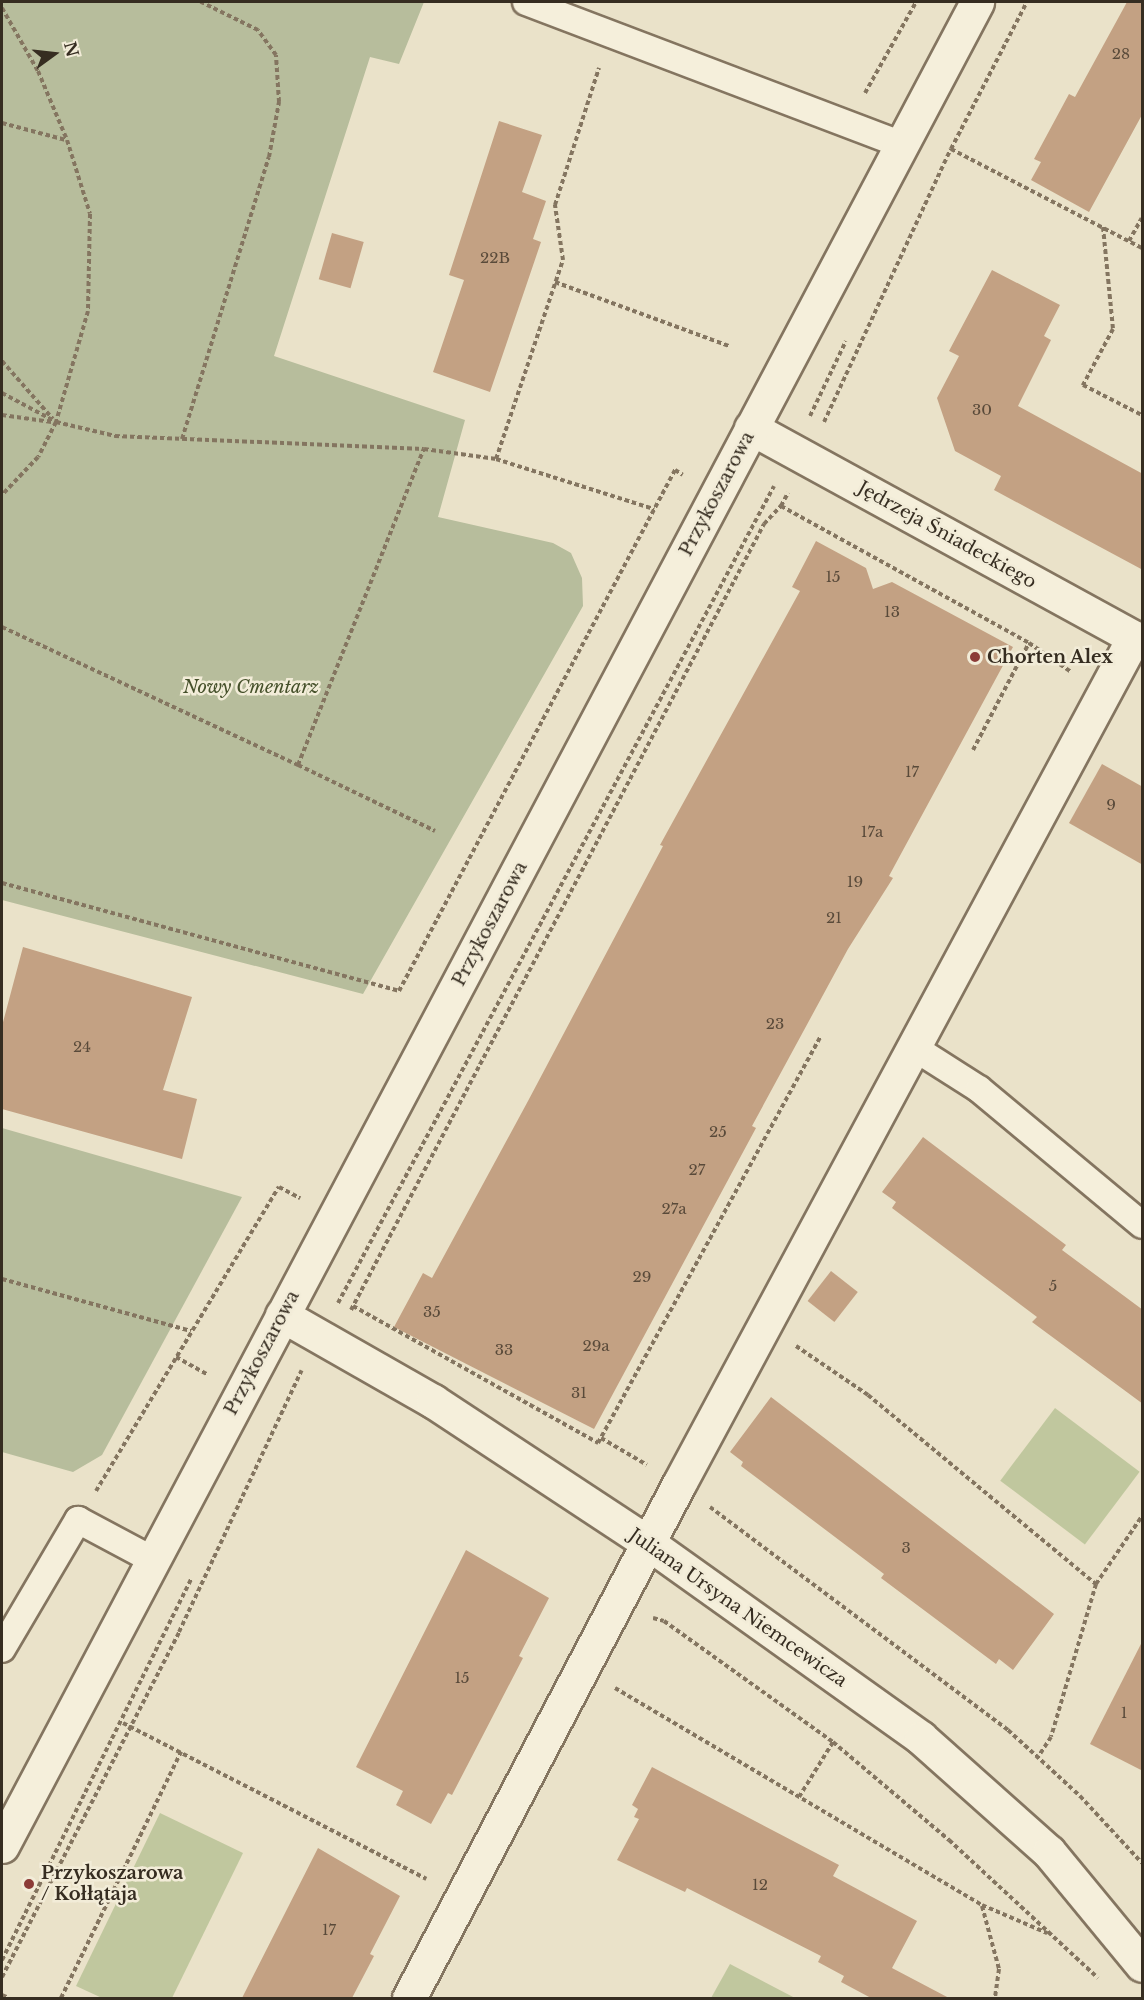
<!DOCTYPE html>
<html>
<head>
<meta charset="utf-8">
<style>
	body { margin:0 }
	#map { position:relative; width:1144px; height:2000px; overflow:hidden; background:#eae2c9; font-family:"Libre Baskerville",serif }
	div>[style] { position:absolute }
	.green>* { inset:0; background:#c0c79e; transform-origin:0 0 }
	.cemetery>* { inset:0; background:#b7bd9c }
	.building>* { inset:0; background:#c3a183; transform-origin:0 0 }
	.path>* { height:4px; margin-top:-2px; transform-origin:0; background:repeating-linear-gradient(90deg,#847560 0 4.5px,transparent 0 7.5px) }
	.roads { filter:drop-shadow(2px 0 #847560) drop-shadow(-2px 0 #847560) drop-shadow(0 2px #847560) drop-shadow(0 -2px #847560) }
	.lane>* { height:26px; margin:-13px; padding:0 13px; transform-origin:13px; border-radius:13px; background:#f5efdb }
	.street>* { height:33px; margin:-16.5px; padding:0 16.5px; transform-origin:16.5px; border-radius:16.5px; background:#f5efdb }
	.secondary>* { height:33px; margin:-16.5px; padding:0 16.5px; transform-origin:16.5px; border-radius:16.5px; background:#f5efdb }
	.dots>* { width:16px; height:16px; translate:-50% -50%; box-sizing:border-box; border:3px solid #f2ecd8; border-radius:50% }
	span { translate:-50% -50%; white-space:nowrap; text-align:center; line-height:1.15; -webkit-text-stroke:5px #f2ecd8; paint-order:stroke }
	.number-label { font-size:15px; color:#594a3a }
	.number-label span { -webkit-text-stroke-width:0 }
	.street-label { font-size:18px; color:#362d21 }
	.poi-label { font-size:18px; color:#362d21; font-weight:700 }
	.left { translate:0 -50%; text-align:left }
	.park-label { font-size:18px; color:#45502a; font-style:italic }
	.frame { position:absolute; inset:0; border:3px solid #362d21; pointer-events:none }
	.north { position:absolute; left:24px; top:24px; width:60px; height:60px; -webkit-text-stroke:4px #f2ecd8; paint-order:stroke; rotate:75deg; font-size:16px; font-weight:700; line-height:24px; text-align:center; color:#362d21 }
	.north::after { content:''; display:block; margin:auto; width:21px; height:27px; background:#362d21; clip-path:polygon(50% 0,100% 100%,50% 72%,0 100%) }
</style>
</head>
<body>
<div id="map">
	<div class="green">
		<div style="left:1055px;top:1408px;width:106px;height:91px;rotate:37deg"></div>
		<div style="clip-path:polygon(160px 1813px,243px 1853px,172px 1998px,102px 1998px,76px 1986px)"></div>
		<div style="clip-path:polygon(730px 1964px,795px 1998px,711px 1998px)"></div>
	</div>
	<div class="cemetery">
		<div style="clip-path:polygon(2px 2px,424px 2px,399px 64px,370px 57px,274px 356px,465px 420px,438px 517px,553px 543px,571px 553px,582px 578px,583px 606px,363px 994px,2px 900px)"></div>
		<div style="clip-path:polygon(2px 1128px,242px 1197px,102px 1455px,73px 1472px,2px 1452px)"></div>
	</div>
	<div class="building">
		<div style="clip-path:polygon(1127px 2px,1143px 2px,1143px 113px,1089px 212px,1031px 180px,1041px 162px,1034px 159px,1069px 94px,1075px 97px)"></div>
		<div style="clip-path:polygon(499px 121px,542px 135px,522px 192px,546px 201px,533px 239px,541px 242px,490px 392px,433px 372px,464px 280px,449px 275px)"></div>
		<div style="left:332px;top:233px;width:33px;height:48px;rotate:16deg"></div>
		<div style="clip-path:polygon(992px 270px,1060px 305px,1044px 336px,1051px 340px,1018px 406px,1143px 474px,1143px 570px,994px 490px,1001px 476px,955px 451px,937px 398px,959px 356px,949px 351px)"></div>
		<div style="clip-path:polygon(816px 541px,866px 568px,873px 589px,892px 582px,1013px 647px,889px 876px,893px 878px,848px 949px,752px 1126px,756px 1128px,594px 1429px,394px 1327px,423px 1273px,432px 1278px,528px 1101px,663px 846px,660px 845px,800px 591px,792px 587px)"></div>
		<div style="clip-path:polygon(1102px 764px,1143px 787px,1143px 865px,1069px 823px)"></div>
		<div style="clip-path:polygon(23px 947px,192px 997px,163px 1090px,197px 1099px,182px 1159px,2px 1109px,2px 1026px)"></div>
		<div style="clip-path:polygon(923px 1137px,1066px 1245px,1062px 1250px,1143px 1310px,1143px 1404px,1032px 1322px,1037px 1317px,892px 1208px,896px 1202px,882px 1192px)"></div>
		<div style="left:831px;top:1271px;width:34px;height:38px;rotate:38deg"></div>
		<div style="clip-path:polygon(771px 1397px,1054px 1614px,1013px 1670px,999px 1659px,996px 1664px,881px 1578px,884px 1574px,741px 1466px,743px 1462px,730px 1452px)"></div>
		<div style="clip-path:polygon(466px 1550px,549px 1598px,519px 1656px,523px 1658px,452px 1795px,448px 1793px,431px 1824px,396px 1805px,403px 1791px,356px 1767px)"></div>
		<div style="clip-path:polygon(1143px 1640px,1143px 1771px,1090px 1744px)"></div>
		<div style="clip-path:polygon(652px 1767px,839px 1865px,833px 1876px,917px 1921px,892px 1968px,949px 1998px,871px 1998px,841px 1982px,844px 1976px,818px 1962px,821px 1956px,687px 1888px,685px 1892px,617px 1860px,639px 1819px,634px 1817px,638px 1809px,632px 1805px)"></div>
		<div style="clip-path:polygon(318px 1848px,400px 1896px,370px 1954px,374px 1956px,352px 1998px,242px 1998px)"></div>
	</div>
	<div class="path">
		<div style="left:2px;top:8px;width:73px;rotate:60.3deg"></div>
		<div style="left:38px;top:71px;width:75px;rotate:67.2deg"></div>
		<div style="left:67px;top:140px;width:77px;rotate:72.7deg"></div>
		<div style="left:90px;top:214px;width:97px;rotate:91.2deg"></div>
		<div style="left:88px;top:311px;width:116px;rotate:106.1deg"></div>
		<div style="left:56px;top:422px;width:39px;rotate:117deg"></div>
		<div style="left:38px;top:457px;width:52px;rotate:133.5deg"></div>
		<div style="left:865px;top:93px;width:104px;rotate:-60.7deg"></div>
		<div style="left:2px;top:123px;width:66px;rotate:14.9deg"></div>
		<div style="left:951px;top:149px;width:215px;rotate:27.4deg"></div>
		<div style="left:1103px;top:227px;width:102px;rotate:84.4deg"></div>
		<div style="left:1113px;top:329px;width:64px;rotate:118.2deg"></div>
		<div style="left:1083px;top:385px;width:66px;rotate:27deg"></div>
		<div style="left:1129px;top:241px;width:26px;rotate:-61deg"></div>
		<div style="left:555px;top:282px;width:185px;rotate:20.2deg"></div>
		<div style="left:2px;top:361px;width:77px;rotate:48.7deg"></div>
		<div style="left:2px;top:393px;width:61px;rotate:28.2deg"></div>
		<div style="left:56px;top:422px;width:61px;rotate:13.3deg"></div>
		<div style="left:115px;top:436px;width:309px;rotate:2.4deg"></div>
		<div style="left:424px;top:449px;width:73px;rotate:7.9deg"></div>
		<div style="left:496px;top:459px;width:166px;rotate:17.6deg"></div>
		<div style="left:2px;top:415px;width:50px;rotate:8deg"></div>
		<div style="left:810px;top:416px;width:83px;rotate:-64.4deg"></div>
		<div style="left:824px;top:422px;width:301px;rotate:-65.1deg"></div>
		<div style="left:951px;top:149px;width:165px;rotate:-62.7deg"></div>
		<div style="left:182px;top:439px;width:295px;rotate:-72.9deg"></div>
		<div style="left:269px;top:157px;width:56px;rotate:-79.7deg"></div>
		<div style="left:279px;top:102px;width:47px;rotate:-93.7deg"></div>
		<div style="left:276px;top:55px;width:31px;rotate:-126deg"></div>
		<div style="left:258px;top:30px;width:64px;rotate:-153.8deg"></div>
		<div style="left:496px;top:459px;width:210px;rotate:-71.4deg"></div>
		<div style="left:563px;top:260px;width:56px;rotate:-98.3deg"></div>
		<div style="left:555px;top:205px;width:144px;rotate:-72.2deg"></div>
		<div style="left:781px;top:506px;width:15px;rotate:-62deg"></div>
		<div style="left:2px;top:627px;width:327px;rotate:25deg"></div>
		<div style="left:298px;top:765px;width:340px;rotate:-68.3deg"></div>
		<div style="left:973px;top:750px;width:121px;rotate:-62.4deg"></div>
		<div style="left:298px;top:765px;width:152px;rotate:25.7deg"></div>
		<div style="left:2px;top:883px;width:411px;rotate:15.2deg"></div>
		<div style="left:399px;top:991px;width:590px;rotate:-62.09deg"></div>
		<div style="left:675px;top:470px;width:9px;rotate:32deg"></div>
		<div style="left:2px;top:1279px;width:196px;rotate:15.4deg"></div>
		<div style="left:338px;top:1303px;width:926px;rotate:-61.91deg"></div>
		<div style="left:353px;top:1306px;width:281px;rotate:29.2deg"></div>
		<div style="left:598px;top:1443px;width:464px;rotate:-61.3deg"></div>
		<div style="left:351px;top:1310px;width:888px;rotate:-62.28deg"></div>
		<div style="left:764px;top:524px;width:25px;rotate:-47deg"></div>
		<div style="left:781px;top:506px;width:283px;rotate:28.9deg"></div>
		<div style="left:1029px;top:643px;width:51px;rotate:34.6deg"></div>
		<div style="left:796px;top:1346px;width:87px;rotate:34.2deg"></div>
		<div style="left:868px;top:1395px;width:296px;rotate:39.7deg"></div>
		<div style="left:1096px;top:1584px;width:159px;rotate:106.4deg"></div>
		<div style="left:1051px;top:1737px;width:24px;rotate:123deg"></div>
		<div style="left:176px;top:1357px;width:35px;rotate:29deg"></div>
		<div style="left:601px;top:1438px;width:53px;rotate:30.4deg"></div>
		<div style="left:96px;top:1491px;width:355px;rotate:-59deg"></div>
		<div style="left:279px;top:1187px;width:24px;rotate:28deg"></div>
		<div style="left:710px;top:1507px;width:372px;rotate:36.8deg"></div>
		<div style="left:1008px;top:1730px;width:98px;rotate:42.5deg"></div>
		<div style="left:1080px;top:1796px;width:91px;rotate:47.2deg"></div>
		<div style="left:1096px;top:1584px;width:82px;rotate:-55.9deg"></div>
		<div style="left:653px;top:1618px;width:11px;rotate:15deg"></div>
		<div style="left:664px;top:1621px;width:208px;rotate:35.6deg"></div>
		<div style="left:833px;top:1742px;width:152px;rotate:40.2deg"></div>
		<div style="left:949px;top:1840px;width:203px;rotate:42.8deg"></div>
		<div style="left:615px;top:1688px;width:426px;rotate:30.6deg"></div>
		<div style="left:982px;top:1905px;width:71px;rotate:23.3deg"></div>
		<div style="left:123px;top:1723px;width:341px;rotate:27.2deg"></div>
		<div style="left:799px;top:1797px;width:65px;rotate:-58.3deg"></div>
		<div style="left:982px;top:1906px;width:65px;rotate:74.9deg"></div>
		<div style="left:999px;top:1969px;width:29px;rotate:98deg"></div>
		<div style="left:2px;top:1960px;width:427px;rotate:-63.6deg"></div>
		<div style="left:2px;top:1977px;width:388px;rotate:-62.8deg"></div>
		<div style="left:179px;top:1632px;width:289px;rotate:-64.9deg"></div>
		<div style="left:2px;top:1995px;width:8px;rotate:23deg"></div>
		<div style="left:61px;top:1998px;width:274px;rotate:-64deg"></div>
	</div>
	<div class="roads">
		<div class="lane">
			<div style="left:526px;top:2px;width:400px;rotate:20.8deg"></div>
			<div style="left:913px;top:1047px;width:78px;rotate:32.5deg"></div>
			<div style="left:979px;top:1089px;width:212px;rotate:39.8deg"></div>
			<div style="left:2px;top:1649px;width:150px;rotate:-59.5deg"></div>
			<div style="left:78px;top:1520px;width:85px;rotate:28.1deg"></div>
		</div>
		<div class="street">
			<div style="left:751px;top:428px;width:446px;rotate:28.7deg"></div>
			<div style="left:282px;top:1315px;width:174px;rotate:29.7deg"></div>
			<div style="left:433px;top:1401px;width:258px;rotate:33.4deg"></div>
			<div style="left:648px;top:1543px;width:335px;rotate:35.5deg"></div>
			<div style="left:921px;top:1738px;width:171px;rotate:41.7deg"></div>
			<div style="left:1049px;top:1852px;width:146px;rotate:50.5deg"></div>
			<div style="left:409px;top:1998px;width:581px;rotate:-62.29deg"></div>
			<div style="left:679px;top:1484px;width:961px;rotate:-61.76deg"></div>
		</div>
		<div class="secondary">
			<div style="left:2px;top:1846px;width:2086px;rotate:-62.13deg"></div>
		</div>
	</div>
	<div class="dots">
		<div style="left:975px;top:657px;background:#8c3b37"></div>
		<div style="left:29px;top:1884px;background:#8c3b37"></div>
	</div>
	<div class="number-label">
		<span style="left:1121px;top:54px">28</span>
		<span style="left:495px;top:258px">22B</span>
		<span style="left:982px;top:410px">30</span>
		<span style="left:833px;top:577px">15</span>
		<span style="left:892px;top:612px">13</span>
		<span style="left:912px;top:772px">17</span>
		<span style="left:1111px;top:805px">9</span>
		<span style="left:872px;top:832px">17a</span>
		<span style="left:855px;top:882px">19</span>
		<span style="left:834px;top:918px">21</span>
		<span style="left:775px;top:1024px">23</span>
		<span style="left:82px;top:1047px">24</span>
		<span style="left:718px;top:1132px">25</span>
		<span style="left:697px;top:1170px">27</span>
		<span style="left:674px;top:1209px">27a</span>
		<span style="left:642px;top:1277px">29</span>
		<span style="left:1053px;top:1286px">5</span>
		<span style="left:432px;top:1312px">35</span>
		<span style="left:596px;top:1346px">29a</span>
		<span style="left:504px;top:1350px">33</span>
		<span style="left:579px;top:1393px">31</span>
		<span style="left:906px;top:1548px">3</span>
		<span style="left:462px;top:1678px">15</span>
		<span style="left:1124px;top:1713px">1</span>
		<span style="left:760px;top:1885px">12</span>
		<span style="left:329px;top:1930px">17</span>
	</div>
	<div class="street-label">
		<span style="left:717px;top:494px;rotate:-62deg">Przykoszarowa</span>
		<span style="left:947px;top:535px;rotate:29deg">Jędrzeja Śniadeckiego</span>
		<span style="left:490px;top:924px;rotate:-62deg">Przykoszarowa</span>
		<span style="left:262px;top:1353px;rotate:-62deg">Przykoszarowa</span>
		<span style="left:738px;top:1608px;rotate:35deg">Juliana Ursyna Niemcewicza</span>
	</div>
	<div class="poi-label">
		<span class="left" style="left:987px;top:657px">Chorten Alex</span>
		<span class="left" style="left:41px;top:1884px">Przykoszarowa<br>/ Kołłątaja</span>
	</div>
	<div class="park-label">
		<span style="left:251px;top:687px">Nowy Cmentarz</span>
	</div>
	<div class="frame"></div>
	<div class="north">N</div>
</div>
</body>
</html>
